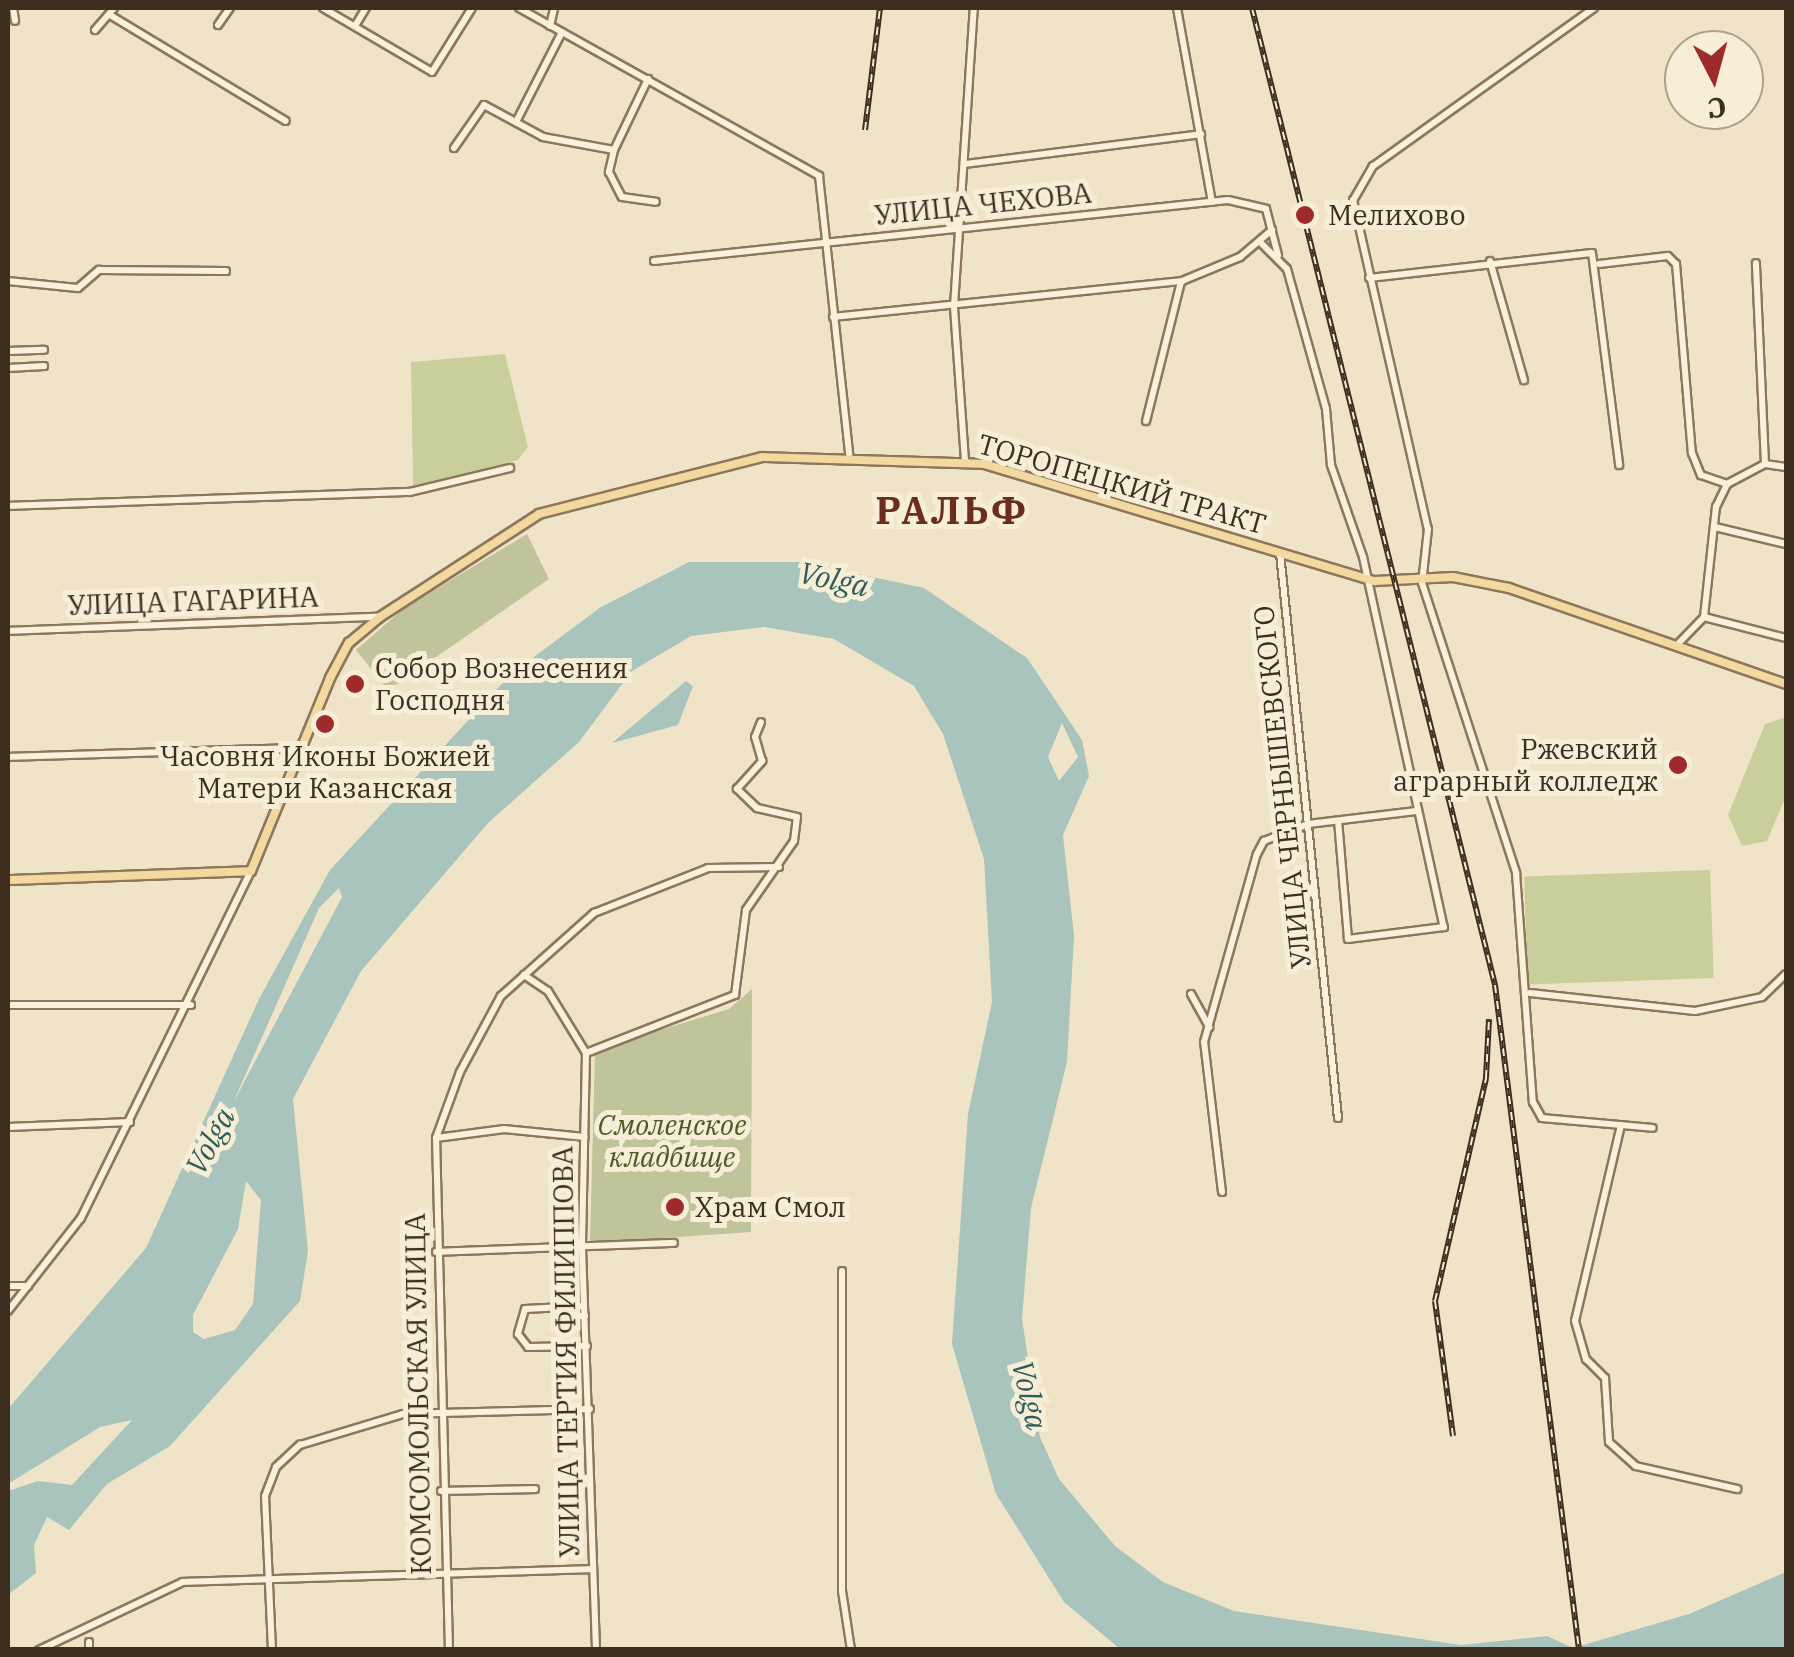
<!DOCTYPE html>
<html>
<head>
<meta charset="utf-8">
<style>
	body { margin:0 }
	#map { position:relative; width:1794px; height:1657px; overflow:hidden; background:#f0e4c8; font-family:"IBM Plex Serif",serif }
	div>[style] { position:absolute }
	.green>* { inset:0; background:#c9cf9b; transform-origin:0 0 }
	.cemetery>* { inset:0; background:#bfc49a }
	.water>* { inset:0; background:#a9c4bc }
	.roads { filter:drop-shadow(2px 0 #8d765c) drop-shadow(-2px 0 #8d765c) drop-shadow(0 2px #8d765c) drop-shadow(0 -2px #8d765c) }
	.minor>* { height:6px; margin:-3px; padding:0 3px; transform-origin:3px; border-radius:3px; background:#faf1dc }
	.major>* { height:8px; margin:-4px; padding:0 4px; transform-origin:4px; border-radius:4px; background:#f3d9a0 }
	.rail>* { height:6px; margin-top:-3px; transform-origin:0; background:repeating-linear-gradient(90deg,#f7eed8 0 8px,#3d2e20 0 16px); box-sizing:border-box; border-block:2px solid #3d2e20 }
	.dots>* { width:28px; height:28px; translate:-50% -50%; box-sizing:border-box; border:5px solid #f7eed8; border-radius:50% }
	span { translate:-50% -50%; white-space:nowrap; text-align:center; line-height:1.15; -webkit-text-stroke:10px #f7eed8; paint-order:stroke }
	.street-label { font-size:28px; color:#3d2e20 }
	.poi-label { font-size:28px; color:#3d2e20 }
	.left { translate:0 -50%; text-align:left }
	.right { translate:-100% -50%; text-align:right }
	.park-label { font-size:28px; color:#4d5a26; font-style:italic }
	.water-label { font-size:30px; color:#2f5d5a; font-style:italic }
	.district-label { font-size:38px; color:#6b2e1e; font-weight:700; letter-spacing:2.5px }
	.frame { position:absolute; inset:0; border:10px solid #3d2e20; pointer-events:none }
	.north { position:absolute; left:1664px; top:30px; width:100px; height:100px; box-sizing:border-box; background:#f7eed8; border:2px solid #ada18e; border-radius:50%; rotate:174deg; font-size:28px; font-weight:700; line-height:40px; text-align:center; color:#3d2e20 }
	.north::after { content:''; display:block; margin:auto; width:35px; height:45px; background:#9e2a2b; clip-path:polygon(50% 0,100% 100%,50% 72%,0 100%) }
</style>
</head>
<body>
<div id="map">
	<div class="green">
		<div style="clip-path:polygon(505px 354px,528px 447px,518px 460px,413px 486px,411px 362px)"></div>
		<div style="clip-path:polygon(1786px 717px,1786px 796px,1767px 841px,1742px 846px,1728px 815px,1765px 724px)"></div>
		<div style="left:1710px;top:870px;width:108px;height:186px;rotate:88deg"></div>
	</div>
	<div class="cemetery">
		<div style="clip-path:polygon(527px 534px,549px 579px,388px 690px,356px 650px,403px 609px)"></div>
		<div style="clip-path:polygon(752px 989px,751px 1232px,590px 1243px,595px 1050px,729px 1009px)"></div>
	</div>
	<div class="water">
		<div style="clip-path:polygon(evenodd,689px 562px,802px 562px,924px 588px,1027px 658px,1082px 740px,1089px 776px,1063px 835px,1074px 936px,1067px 1062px,1031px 1208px,1022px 1319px,1040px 1437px,1059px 1479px,1115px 1546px,1163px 1582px,1234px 1611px,1461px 1645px,1547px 1636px,1573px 1648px,1689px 1614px,1786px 1572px,1786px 1649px,1120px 1649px,1064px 1602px,996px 1494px,952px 1344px,968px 1114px,992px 1002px,984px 859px,943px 734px,914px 686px,834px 639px,764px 627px,691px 636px,632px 671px,579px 742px,488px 823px,361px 971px,293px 1099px,308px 1251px,300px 1301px,170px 1446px,107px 1484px,69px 1530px,47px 1517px,34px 1545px,36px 1573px,8px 1595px,8px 1491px,38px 1481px,72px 1485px,132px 1420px,100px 1427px,8px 1484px,8px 1409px,146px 1248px,259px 999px,330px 870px,511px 674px,601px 607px,689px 562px,1062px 723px,1078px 757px,1059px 781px,1048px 757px,1062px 723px,689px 562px,339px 888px,342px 897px,233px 1103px,319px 908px,339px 888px,689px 562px,246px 1181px,261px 1200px,253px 1304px,235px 1330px,204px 1339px,193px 1332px,193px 1315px,238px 1229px,246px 1181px)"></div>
		<div style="clip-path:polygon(686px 681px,693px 686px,678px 725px,612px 743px)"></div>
	</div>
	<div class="roads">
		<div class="minor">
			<div style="left:13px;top:8px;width:13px;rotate:81deg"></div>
			<div style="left:323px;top:8px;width:126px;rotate:30.4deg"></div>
			<div style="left:432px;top:72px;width:75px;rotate:-58deg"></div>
			<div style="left:519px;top:8px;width:344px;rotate:29.2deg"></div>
			<div style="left:819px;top:176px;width:280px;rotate:83.8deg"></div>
			<div style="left:1177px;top:8px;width:197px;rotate:79.8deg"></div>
			<div style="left:1594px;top:8px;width:272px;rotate:144.4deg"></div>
			<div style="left:1373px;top:166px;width:39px;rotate:120deg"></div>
			<div style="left:1353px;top:200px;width:337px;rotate:77.2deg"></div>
			<div style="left:1428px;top:529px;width:54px;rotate:96.3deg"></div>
			<div style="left:1422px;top:583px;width:305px;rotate:72deg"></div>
			<div style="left:1516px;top:873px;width:230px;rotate:85.8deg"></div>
			<div style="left:1533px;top:1102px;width:18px;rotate:61deg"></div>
			<div style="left:1542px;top:1118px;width:111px;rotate:5.1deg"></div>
			<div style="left:110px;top:15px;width:205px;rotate:31.1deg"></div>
			<div style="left:218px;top:25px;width:21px;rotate:-55deg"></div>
			<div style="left:355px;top:26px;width:21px;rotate:-59deg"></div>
			<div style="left:550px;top:26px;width:18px;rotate:-77deg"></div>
			<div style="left:95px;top:30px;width:29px;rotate:-49deg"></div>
			<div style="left:516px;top:122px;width:101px;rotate:-62.9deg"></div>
			<div style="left:454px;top:148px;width:52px;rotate:-55.1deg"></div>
			<div style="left:484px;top:105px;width:67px;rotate:28.5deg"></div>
			<div style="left:543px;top:137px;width:72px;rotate:10.4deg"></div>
			<div style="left:614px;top:150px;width:23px;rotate:103deg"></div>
			<div style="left:609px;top:172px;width:28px;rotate:63deg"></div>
			<div style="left:622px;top:197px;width:34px;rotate:8deg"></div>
			<div style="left:614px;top:150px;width:79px;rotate:-64.4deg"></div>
			<div style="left:965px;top:164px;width:238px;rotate:-7.2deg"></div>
			<div style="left:1260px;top:242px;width:38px;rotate:45deg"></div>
			<div style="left:1287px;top:269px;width:145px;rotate:74.4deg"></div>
			<div style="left:1326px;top:409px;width:56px;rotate:84.9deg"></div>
			<div style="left:1331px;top:465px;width:97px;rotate:70.8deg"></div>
			<div style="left:1363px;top:557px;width:379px;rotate:77.7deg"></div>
			<div style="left:1444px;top:927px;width:97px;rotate:172.9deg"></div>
			<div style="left:1348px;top:939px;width:118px;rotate:-94.8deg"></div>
			<div style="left:654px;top:261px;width:577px;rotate:-6.07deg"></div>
			<div style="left:1228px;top:200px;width:39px;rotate:13deg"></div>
			<div style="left:1266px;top:209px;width:48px;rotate:75.4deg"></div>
			<div style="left:1490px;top:261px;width:124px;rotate:74.1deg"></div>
			<div style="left:1599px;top:264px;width:69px;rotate:-6.6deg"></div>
			<div style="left:1668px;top:256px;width:11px;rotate:45deg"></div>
			<div style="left:1676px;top:264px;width:190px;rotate:85.2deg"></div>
			<div style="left:1692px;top:453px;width:24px;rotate:68deg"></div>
			<div style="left:1701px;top:475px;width:28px;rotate:19deg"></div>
			<div style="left:1369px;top:278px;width:224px;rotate:-6.4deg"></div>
			<div style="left:1592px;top:253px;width:214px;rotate:82.7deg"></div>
			<div style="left:8px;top:281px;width:70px;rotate:5.7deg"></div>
			<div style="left:78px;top:288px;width:28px;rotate:-41deg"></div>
			<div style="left:99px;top:270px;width:127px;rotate:0.5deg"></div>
			<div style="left:833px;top:317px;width:351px;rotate:-5.9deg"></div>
			<div style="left:1182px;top:281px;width:63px;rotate:-22.5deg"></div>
			<div style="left:1240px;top:257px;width:42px;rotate:-40.2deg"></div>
			<div style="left:8px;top:351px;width:36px;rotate:-2deg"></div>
			<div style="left:8px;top:368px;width:36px;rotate:-3deg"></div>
			<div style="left:1146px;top:421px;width:143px;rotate:-75.9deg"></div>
			<div style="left:965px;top:461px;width:155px;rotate:-94.1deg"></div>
			<div style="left:954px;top:306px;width:299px;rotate:-86.2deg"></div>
			<div style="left:1765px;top:464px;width:21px;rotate:8deg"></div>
			<div style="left:8px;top:506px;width:402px;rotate:-2deg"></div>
			<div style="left:410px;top:492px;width:103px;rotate:-13.5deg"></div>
			<div style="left:1715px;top:527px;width:73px;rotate:13.5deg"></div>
			<div style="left:1280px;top:553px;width:568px;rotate:84.14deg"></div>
			<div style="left:1704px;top:617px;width:85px;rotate:14.4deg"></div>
			<div style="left:8px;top:631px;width:372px;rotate:-2.2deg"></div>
			<div style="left:1676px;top:646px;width:40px;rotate:-46deg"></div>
			<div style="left:1704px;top:617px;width:111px;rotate:-83.8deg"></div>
			<div style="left:1716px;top:507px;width:25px;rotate:-64deg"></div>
			<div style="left:1727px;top:484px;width:43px;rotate:-27.8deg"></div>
			<div style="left:1765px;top:464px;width:201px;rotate:-92.6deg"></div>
			<div style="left:8px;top:757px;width:293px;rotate:-1.8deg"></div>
			<div style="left:524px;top:975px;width:29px;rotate:34deg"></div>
			<div style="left:548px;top:991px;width:73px;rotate:58.5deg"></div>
			<div style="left:1530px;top:993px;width:166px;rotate:6.2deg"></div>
			<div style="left:1695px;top:1011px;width:68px;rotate:-11.8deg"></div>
			<div style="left:1762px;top:997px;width:33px;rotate:-44deg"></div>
			<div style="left:1191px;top:994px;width:38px;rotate:61deg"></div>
			<div style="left:8px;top:1005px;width:183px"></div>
			<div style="left:586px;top:1053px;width:195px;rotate:91.2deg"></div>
			<div style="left:582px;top:1248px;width:402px;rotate:88deg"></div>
			<div style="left:586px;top:1053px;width:160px;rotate:-21.3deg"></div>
			<div style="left:735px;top:995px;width:86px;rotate:-82.6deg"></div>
			<div style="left:746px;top:910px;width:84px;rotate:-55.2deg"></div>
			<div style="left:794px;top:841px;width:24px;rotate:-83deg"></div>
			<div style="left:797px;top:817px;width:41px;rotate:-167.3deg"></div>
			<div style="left:757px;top:808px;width:28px;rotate:-136deg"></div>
			<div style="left:737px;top:789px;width:38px;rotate:-48deg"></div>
			<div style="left:762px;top:761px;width:25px;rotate:-106deg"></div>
			<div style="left:755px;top:737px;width:16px;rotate:-68deg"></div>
			<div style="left:1621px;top:1125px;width:201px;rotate:103.2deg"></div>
			<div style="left:1575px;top:1321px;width:40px;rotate:74deg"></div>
			<div style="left:1586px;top:1359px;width:27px;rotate:45deg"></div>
			<div style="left:1605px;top:1378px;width:64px;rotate:86.4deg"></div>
			<div style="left:1609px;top:1442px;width:36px;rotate:42deg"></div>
			<div style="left:1636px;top:1466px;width:104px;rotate:12.8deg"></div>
			<div style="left:8px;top:1127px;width:122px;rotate:-2.3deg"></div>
			<div style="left:436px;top:1138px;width:69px;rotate:-7.5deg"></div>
			<div style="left:504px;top:1129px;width:81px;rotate:5.6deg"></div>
			<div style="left:1222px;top:1192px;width:151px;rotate:-96.8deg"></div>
			<div style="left:1204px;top:1042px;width:195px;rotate:-74.3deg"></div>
			<div style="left:1257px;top:854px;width:15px;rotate:-62deg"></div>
			<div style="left:1264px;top:841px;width:47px;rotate:-21.1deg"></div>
			<div style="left:1308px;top:824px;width:109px;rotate:-6.9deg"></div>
			<div style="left:436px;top:1252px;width:238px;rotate:-2.2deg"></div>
			<div style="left:842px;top:1271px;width:320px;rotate:90deg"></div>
			<div style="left:842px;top:1591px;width:60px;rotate:81.3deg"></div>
			<div style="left:8px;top:1286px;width:20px"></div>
			<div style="left:584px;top:1306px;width:59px;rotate:177.1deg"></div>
			<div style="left:525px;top:1309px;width:26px;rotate:106deg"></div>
			<div style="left:518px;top:1334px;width:16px;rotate:52deg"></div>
			<div style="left:528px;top:1347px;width:59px;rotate:-1deg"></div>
			<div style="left:8px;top:1311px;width:118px;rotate:-51.9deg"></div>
			<div style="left:81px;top:1218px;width:386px;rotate:-63.9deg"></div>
			<div style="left:563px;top:1317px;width:22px;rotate:-3deg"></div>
			<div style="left:441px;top:1491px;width:94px;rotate:-1.2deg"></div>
			<div style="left:89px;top:1642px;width:8px;rotate:90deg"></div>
			<div style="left:39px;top:1650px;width:159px;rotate:-25.3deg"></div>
			<div style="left:183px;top:1582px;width:409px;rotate:-1.8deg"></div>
			<div style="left:272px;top:1650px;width:154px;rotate:-92.6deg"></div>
			<div style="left:265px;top:1496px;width:31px;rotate:-69deg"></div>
			<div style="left:276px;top:1467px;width:33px;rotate:-43deg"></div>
			<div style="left:300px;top:1445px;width:108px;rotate:-16.8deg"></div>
			<div style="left:403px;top:1414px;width:187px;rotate:-1.5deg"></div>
			<div style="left:449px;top:1650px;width:512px;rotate:-91.45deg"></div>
			<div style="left:436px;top:1138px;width:70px;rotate:-70deg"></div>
			<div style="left:460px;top:1072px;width:86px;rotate:-61.7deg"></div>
			<div style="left:501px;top:996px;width:125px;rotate:-41.7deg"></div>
			<div style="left:594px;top:913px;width:123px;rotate:-21.5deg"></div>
			<div style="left:708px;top:868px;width:71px;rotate:-0.8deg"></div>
		</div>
		<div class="major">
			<div style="left:8px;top:880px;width:243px;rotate:-2.1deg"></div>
			<div style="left:251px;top:871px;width:209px;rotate:-67.7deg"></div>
			<div style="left:330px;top:678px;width:40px;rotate:-62deg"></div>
			<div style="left:349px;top:643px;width:40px;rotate:-40deg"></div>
			<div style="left:380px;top:617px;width:189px;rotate:-32.9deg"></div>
			<div style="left:539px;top:514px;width:230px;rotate:-14.3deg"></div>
			<div style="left:762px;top:457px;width:222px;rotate:1.8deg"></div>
			<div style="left:984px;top:464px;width:408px;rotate:16.7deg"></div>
			<div style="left:1375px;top:581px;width:78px;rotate:-2.9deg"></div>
			<div style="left:1453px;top:577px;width:57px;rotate:11.1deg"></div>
			<div style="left:1509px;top:588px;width:293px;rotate:19.1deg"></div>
		</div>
	</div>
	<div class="rail">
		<div style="left:1252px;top:8px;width:1007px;rotate:76.03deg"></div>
		<div style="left:1495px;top:985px;width:670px;rotate:82.8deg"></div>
		<div style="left:865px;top:130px;width:123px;rotate:-83deg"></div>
		<div style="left:1453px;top:1436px;width:136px;rotate:-97.6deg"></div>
		<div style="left:1435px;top:1301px;width:229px;rotate:-77.1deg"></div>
		<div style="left:1486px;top:1078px;width:59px;rotate:-87.1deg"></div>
	</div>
	<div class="dots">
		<div style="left:1305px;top:215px;background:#9e2a2b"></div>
		<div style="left:355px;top:684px;background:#9e2a2b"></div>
		<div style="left:325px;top:724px;background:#9e2a2b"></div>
		<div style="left:1678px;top:765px;background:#9e2a2b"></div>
		<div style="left:675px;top:1207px;background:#9e2a2b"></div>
	</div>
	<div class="street-label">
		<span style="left:983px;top:204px;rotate:-6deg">УЛИЦА ЧЕХОВА</span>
		<span style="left:1122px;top:484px;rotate:16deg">ТОРОПЕЦКИЙ ТРАКТ</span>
		<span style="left:193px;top:601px;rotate:-2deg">УЛИЦА ГАГАРИНА</span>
		<span style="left:1282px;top:787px;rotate:-96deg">УЛИЦА ЧЕРНЫШЕВСКОГО</span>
		<span style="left:566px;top:1352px;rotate:-91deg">УЛИЦА ТЕРТИЯ ФИЛИППОВА</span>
		<span style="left:418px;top:1394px;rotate:-91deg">КОМСОМОЛЬСКАЯ УЛИЦА</span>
	</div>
	<div class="poi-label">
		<span class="left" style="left:1328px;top:215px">Мелихово</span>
		<span class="left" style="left:375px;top:684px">Собор Вознесения<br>Господня</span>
		<span class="right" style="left:1658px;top:765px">Ржевский<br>аграрный колледж</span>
		<span style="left:325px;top:772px">Часовня Иконы Божией<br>Матери Казанская</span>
		<span class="left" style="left:695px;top:1207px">Храм Смол</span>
	</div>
	<div class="park-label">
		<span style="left:672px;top:1141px">Смоленское<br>кладбище</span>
	</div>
	<div class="water-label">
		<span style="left:834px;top:579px;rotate:12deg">Volga</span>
		<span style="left:210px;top:1141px;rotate:-62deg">Volga</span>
		<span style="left:1030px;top:1395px;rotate:77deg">Volga</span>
	</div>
	<div class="district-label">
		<span style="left:952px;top:510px">РАЛЬФ</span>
	</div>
	<div class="frame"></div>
	<div class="north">С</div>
</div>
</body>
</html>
